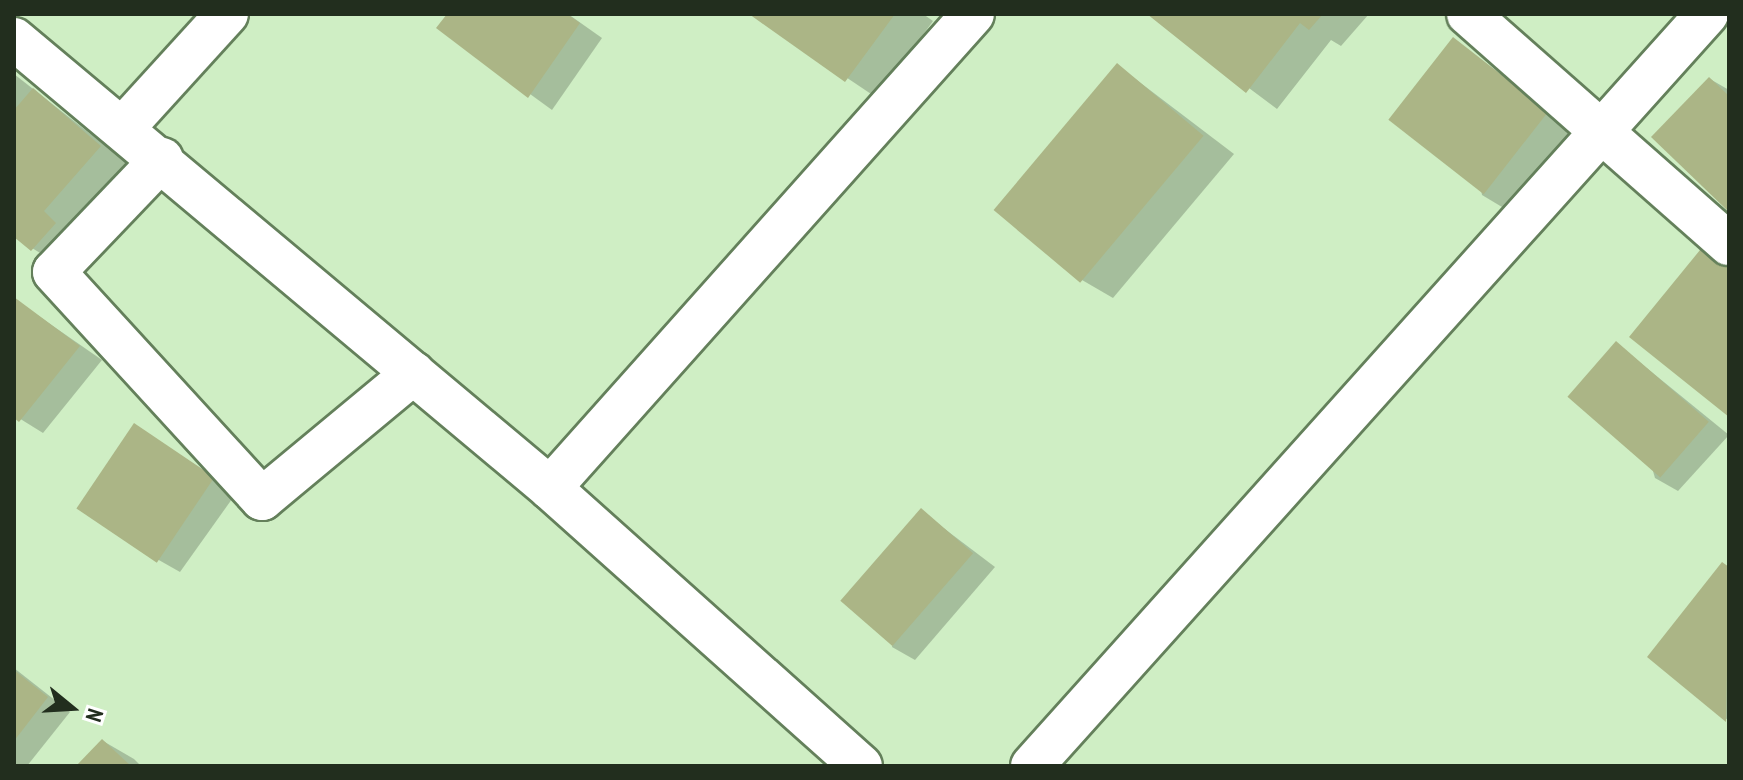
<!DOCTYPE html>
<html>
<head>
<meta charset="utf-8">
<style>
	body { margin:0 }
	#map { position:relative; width:1743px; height:780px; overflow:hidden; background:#cfeec4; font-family:"PT Sans Narrow",sans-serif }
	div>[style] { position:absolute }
	.shadow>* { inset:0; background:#0003 }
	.building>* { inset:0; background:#abb586; transform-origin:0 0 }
	.roads { filter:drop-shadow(2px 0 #64805b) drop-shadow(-2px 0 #64805b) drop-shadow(0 2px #64805b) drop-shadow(0 -2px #64805b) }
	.minor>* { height:42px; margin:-21px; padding:0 21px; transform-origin:21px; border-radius:21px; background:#fff }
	span { translate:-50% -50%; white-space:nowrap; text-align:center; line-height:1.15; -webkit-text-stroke:6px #fff; paint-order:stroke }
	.frame { position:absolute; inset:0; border:16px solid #222e1e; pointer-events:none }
	.north { position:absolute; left:32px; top:668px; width:80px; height:80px; -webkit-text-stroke:6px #fff; paint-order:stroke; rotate:108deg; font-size:22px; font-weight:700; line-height:32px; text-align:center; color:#222e1e }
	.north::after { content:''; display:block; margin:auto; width:28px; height:36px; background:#222e1e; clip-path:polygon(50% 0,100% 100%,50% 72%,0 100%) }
</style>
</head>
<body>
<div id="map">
	<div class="shadow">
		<div style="clip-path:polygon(449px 14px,568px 14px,602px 38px,552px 110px,439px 28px)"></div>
		<div style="clip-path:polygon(752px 14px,923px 14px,933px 21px,877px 98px)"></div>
		<div style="clip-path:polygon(1150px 14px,1369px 14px,1341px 46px,1331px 40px,1277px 109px)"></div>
		<div style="clip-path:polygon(1454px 40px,1577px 131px,1512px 213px,1482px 195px)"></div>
		<div style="clip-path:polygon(1117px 65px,1234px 154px,1113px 298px,1082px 280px)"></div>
		<div style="clip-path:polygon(14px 74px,130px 165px,63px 267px,14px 237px)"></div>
		<div style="clip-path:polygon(1710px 79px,1729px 90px,1729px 210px)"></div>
		<div style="clip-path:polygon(14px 299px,102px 360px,43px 433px,14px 415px)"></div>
		<div style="clip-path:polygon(1616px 343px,1729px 435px,1678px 491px,1655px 478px)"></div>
		<div style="clip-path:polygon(135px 426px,237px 492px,180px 572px,157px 559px)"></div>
		<div style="clip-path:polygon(921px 511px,995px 567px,915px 660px,892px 647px)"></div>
		<div style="clip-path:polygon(1723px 564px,1729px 568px,1729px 721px,1650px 656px)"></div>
		<div style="clip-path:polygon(14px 668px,70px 712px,27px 766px,14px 766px)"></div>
		<div style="clip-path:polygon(103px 741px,134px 759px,141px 766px,79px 766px)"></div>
	</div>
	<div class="building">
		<div style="clip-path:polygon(447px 14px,567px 14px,580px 23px,528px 98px,436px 28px)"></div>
		<div style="clip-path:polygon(749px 14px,895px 14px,845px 82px)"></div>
		<div style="clip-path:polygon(1147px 14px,1323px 14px,1309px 30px,1300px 23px,1246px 93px)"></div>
		<div style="left:1453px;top:37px;width:121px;height:105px;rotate:38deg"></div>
		<div style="left:1117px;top:63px;width:113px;height:192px;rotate:40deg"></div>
		<div style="clip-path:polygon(1709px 77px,1729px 96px,1729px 212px,1651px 137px)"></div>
		<div style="clip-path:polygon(33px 88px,101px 146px,44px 211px,56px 223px,31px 251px,14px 237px,14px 110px)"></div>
		<div style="clip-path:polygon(1709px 239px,1729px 256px,1729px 417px,1629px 337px)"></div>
		<div style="clip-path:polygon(14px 297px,80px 346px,19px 422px,14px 418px)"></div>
		<div style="left:1616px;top:341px;width:123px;height:74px;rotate:41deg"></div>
		<div style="left:134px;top:423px;width:97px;height:103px;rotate:34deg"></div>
		<div style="left:921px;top:508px;width:69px;height:123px;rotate:41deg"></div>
		<div style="clip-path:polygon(1722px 562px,1729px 567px,1726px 722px,1647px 657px)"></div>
		<div style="clip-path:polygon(14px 670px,48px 697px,14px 741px)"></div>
		<div style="clip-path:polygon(102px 739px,131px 766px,76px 766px)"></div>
	</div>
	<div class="roads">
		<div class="minor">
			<div style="left:1468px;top:14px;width:348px;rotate:41.4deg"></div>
			<div style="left:14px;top:39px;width:699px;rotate:39.95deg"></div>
			<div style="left:550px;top:488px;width:417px;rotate:41.8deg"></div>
			<div style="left:124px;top:127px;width:153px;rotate:-47.7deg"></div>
			<div style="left:162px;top:159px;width:156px;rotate:133.7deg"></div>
			<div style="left:54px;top:272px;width:308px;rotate:47.5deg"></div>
			<div style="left:262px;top:499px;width:197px;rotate:-39.7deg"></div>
			<div style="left:550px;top:488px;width:635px;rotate:-48.25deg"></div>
			<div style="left:1032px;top:766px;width:1011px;rotate:-48.09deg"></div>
		</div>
	</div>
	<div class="frame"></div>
	<div class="north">N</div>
</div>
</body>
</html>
